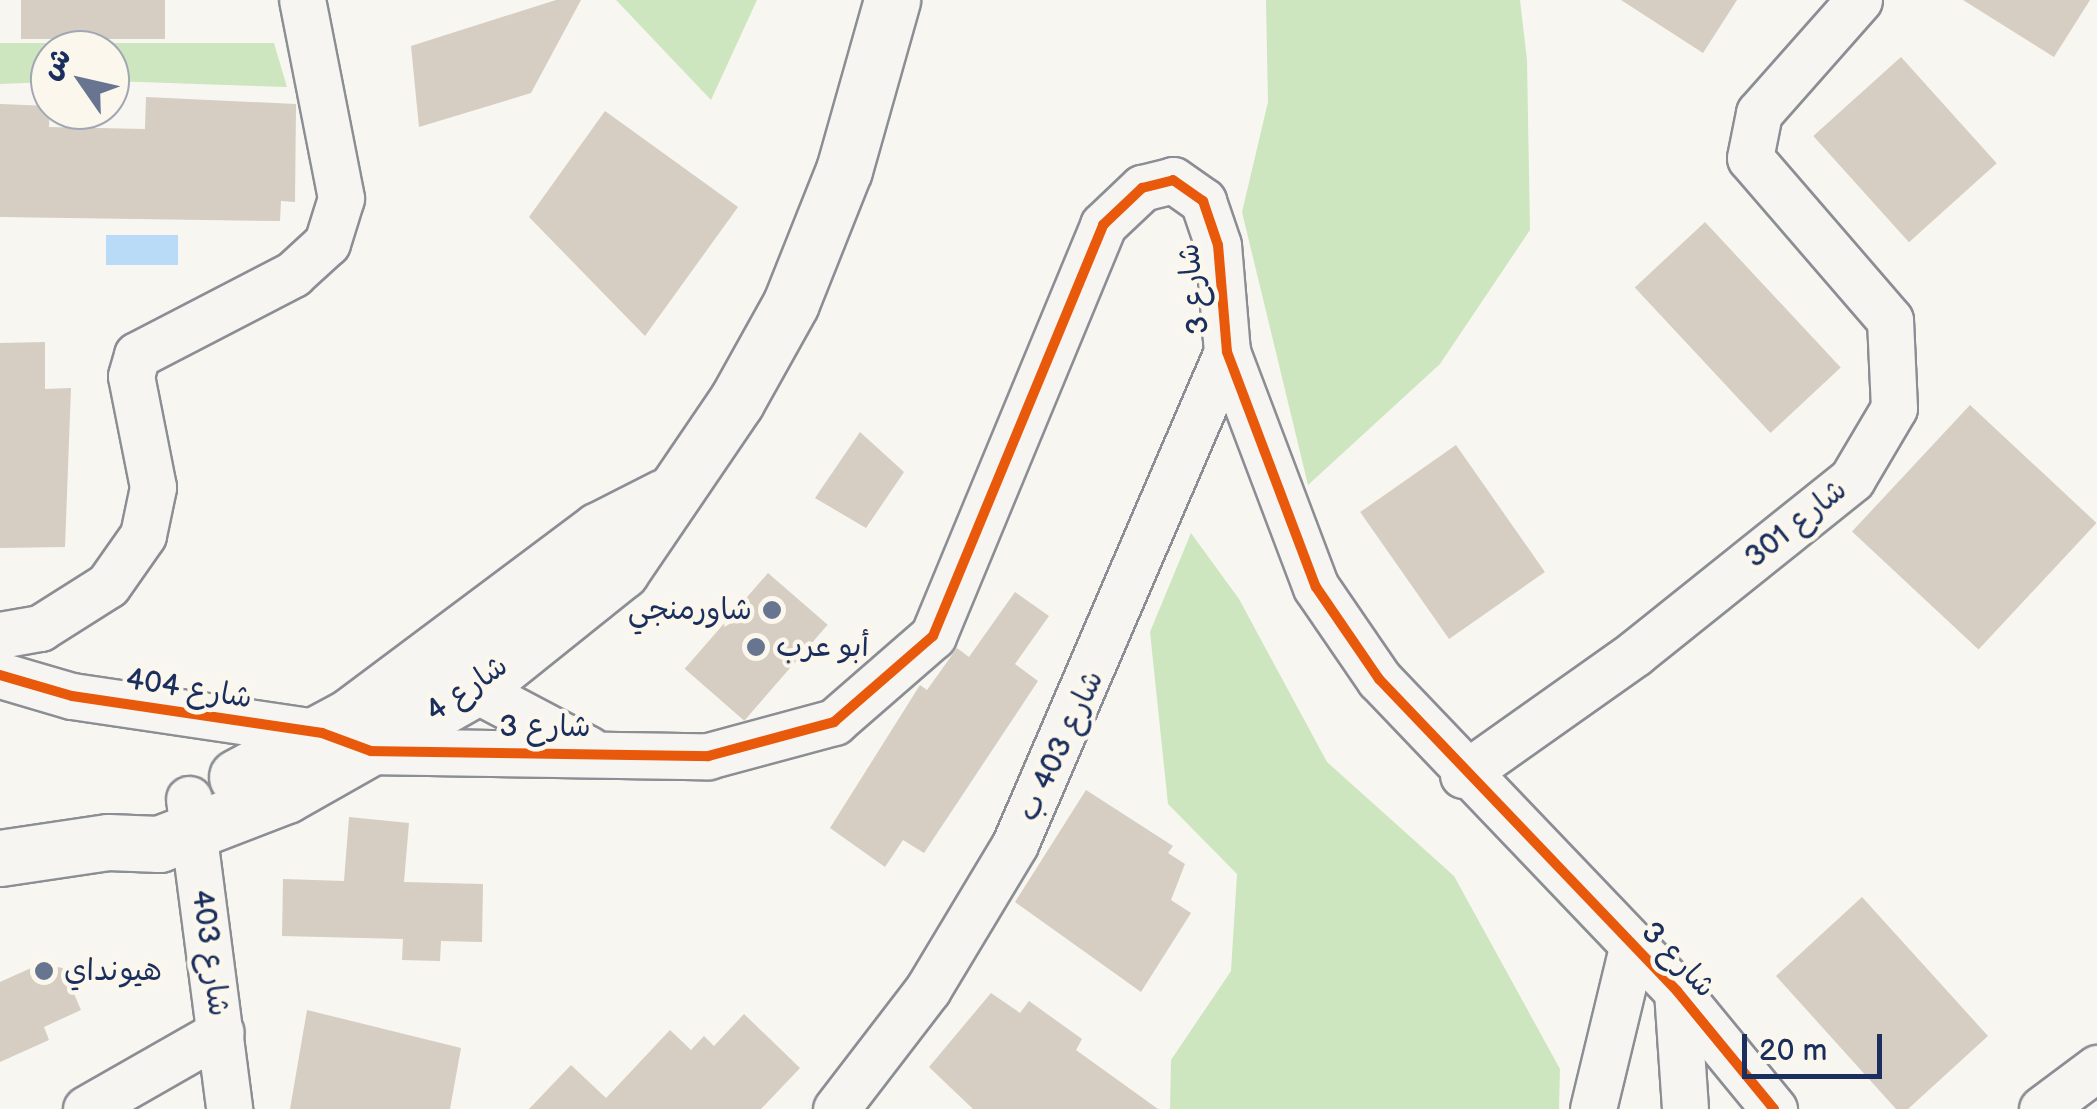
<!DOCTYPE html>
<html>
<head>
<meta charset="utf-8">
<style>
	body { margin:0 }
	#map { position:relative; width:2097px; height:1109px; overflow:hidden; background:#f8f6f0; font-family:"Balsamiq Sans","Playpen Sans Arabic",sans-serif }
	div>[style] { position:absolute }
	.green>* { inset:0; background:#cde6bf }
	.water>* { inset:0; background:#b9dbf8; transform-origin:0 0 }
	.building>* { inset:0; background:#d6cdc3; transform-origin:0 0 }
	.roads { filter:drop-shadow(2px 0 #8b8e94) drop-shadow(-2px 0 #8b8e94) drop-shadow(0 2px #8b8e94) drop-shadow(0 -2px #8b8e94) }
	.street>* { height:45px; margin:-22.5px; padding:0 22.5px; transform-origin:22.5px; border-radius:22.5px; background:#f6f5f1 }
	.secondary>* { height:55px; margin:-27.5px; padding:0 27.5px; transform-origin:27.5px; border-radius:27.5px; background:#f6f5f1 }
	.cycleway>* { height:10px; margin:-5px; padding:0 5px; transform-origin:5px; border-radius:5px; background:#e8590c }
	.dots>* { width:28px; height:28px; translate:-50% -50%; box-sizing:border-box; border:5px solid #fbf7ec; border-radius:50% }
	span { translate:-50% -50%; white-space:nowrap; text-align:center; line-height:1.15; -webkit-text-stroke:9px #fbf7ec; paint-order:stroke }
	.street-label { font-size:30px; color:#1b2f5e }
	.poi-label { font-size:30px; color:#1b2f5e }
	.right { translate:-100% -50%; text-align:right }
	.left { translate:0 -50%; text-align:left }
	.north { position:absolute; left:30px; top:30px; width:100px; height:100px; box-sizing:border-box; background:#fbf7ec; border:2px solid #a1a7b3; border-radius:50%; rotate:304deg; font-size:28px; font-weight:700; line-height:40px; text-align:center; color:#1b2f5e }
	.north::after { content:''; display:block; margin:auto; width:35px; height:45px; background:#687591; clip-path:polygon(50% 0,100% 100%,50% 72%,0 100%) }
	.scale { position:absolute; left:1742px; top:1034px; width:140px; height:45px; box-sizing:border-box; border:5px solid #1b2f5e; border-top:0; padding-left:12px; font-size:30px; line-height:35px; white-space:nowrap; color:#1b2f5e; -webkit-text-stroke:8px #fbf7ec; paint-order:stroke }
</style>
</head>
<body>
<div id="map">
	<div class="green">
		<div style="clip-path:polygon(616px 0,757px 0,711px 100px)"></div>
		<div style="clip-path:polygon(1266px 0,1520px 0,1527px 60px,1530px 230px,1440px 364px,1308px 485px,1242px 212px,1268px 102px)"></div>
		<div style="clip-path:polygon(0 43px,274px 43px,287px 87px,110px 81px,110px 50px,50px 50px,50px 82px,0 84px)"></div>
		<div style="clip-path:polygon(1191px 533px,1239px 599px,1327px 762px,1454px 876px,1560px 1069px,1559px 1109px,1170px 1109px,1171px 1060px,1231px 971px,1237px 874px,1168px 804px,1150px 632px)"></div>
	</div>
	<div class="water">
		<div style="left:178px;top:235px;width:30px;height:72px;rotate:90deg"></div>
	</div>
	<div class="building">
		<div style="left:21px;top:0;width:144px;height:39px"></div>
		<div style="clip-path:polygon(556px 0,581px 0,531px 93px,419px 127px,411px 46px)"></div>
		<div style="clip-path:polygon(1621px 0,1737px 0,1703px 53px)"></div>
		<div style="clip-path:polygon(1963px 0,2090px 0,2054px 57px)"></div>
		<div style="left:1901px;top:57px;width:143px;height:118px;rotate:48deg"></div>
		<div style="clip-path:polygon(146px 97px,296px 104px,295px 202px,281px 201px,280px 221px,0 217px,0 104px,50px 106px,49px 127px,145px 129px)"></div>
		<div style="clip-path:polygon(605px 111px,738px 207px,645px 336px,529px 217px)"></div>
		<div style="left:1705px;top:222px;width:199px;height:96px;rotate:47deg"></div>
		<div style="clip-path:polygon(45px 342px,45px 389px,71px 388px,65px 547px,0 548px,0 343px)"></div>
		<div style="left:1970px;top:405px;width:173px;height:173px;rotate:43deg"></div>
		<div style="clip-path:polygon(860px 432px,904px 472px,866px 528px,815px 498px)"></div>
		<div style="left:1456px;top:445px;width:155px;height:117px;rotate:55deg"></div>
		<div style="left:768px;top:573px;width:79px;height:127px;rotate:41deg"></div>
		<div style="clip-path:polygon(1015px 592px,1049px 616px,1015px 664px,1038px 681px,924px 853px,903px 840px,885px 867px,830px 828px,920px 685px,927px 690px,957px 648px,969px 657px)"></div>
		<div style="clip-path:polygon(1086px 790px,1173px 846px,1168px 853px,1185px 864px,1171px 900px,1191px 913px,1141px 992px,1015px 902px)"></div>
		<div style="clip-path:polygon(349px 817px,409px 823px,404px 882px,483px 884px,482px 942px,441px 941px,440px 961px,402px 960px,403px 939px,282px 936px,283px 879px,344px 881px)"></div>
		<div style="clip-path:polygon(1862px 897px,1988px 1036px,1908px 1109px,1896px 1109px,1776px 976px)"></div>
		<div style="clip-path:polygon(40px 964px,63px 968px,81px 1010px,44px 1027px,49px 1040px,0 1062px,0 982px)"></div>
		<div style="clip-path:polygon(991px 993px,1020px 1013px,1029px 1001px,1082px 1039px,1076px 1050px,1158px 1109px,973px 1109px,929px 1067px)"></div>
		<div style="clip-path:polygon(307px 1010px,461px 1048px,450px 1109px,290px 1109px)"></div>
		<div style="clip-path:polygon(744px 1014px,800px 1068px,761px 1109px,529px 1109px,571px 1065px,606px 1098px,670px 1030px,691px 1050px,704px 1036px,714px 1046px)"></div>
	</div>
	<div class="roads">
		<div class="street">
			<div style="left:0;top:635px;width:41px;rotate:-9.9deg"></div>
			<div style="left:40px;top:628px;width:80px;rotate:-32.3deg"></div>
			<div style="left:108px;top:585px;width:61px;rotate:-55deg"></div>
			<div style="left:143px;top:535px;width:49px;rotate:-78.2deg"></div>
			<div style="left:153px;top:487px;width:113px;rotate:-101.2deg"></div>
			<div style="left:131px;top:376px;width:22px;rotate:-74deg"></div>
			<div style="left:137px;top:355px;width:176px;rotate:-27.4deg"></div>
			<div style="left:293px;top:274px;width:46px;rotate:-42.4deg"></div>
			<div style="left:327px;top:243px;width:47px;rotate:-72.7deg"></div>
			<div style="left:341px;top:198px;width:202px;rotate:-101.1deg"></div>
			<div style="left:446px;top:674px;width:161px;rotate:27.8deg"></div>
			<div style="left:0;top:675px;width:75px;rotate:16.3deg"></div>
			<div style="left:72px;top:696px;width:253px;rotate:8.4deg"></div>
			<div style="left:322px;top:733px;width:52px;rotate:20.2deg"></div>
			<div style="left:371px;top:751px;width:337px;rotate:0.9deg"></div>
			<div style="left:708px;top:756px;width:131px;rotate:-15.1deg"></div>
			<div style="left:834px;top:722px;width:131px;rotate:-41deg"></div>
			<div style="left:933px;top:636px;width:445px;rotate:-67.5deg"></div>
			<div style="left:1103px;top:225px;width:54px;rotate:-43.5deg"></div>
			<div style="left:1142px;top:188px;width:32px;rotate:-14deg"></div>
			<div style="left:1173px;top:180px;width:37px;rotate:35deg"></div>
			<div style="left:1203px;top:201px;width:46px;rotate:71.2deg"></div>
			<div style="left:1218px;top:245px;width:107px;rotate:85.2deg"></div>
			<div style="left:1227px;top:352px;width:251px;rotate:69.3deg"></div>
			<div style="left:1316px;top:587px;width:112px;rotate:55.6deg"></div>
			<div style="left:1379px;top:679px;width:431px;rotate:46.3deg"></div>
			<div style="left:1677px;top:991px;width:153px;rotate:50.6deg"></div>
			<div style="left:1463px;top:775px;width:211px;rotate:-35.3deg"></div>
			<div style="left:1635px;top:653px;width:278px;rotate:-38.7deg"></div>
			<div style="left:1852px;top:479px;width:82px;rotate:-59.4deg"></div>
			<div style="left:1894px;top:408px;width:88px;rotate:-92.6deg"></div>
			<div style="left:1890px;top:320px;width:214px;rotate:-130.8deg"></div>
			<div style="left:1750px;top:158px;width:46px;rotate:-78.7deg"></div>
			<div style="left:1759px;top:113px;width:151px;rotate:-48.5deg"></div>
			<div style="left:189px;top:799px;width:313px;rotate:82.6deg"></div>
			<div style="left:1677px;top:991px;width:118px;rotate:86.1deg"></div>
			<div style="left:86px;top:1109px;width:155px;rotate:-29.7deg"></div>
			<div style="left:836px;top:1109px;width:151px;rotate:-52.5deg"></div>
			<div style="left:928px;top:989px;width:169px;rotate:-59deg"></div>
			<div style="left:1015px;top:844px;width:536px;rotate:-66.69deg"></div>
			<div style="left:1593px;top:1109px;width:166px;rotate:-76.4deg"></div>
			<div style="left:2042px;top:1109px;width:69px;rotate:-36.7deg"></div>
		</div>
		<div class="secondary">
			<div style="left:237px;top:777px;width:127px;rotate:-28.2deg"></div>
			<div style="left:349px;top:717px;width:312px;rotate:-36.8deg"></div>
			<div style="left:599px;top:530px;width:73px;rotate:-26.9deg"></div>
			<div style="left:0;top:858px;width:109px;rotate:-8.4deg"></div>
			<div style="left:108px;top:842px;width:51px;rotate:2.2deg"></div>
			<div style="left:159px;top:844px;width:136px;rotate:-21.1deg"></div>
			<div style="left:286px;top:795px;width:217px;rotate:-29.5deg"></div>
			<div style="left:475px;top:688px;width:187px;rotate:-38.7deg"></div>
			<div style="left:621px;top:571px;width:204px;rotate:-55.8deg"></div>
			<div style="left:736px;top:402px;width:113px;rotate:-60.9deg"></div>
			<div style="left:791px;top:303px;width:143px;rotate:-68.3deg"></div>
			<div style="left:844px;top:170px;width:177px;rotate:-74.2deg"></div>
		</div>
	</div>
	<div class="cycleway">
		<div style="left:0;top:675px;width:75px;rotate:16.3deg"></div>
		<div style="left:72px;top:696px;width:253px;rotate:8.4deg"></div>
		<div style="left:322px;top:733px;width:52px;rotate:20.2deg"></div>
		<div style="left:371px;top:751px;width:337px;rotate:0.9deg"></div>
		<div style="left:708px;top:756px;width:131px;rotate:-15.1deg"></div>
		<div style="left:834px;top:722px;width:131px;rotate:-41deg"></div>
		<div style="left:933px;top:636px;width:445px;rotate:-67.5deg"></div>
		<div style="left:1103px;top:225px;width:54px;rotate:-43.5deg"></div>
		<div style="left:1142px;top:188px;width:32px;rotate:-14deg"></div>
		<div style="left:1173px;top:180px;width:37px;rotate:35deg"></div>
		<div style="left:1203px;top:201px;width:46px;rotate:71.2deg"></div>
		<div style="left:1218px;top:245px;width:107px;rotate:85.2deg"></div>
		<div style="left:1227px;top:352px;width:251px;rotate:69.3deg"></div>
		<div style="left:1316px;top:587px;width:112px;rotate:55.6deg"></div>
		<div style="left:1379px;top:679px;width:431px;rotate:46.3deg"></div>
		<div style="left:1677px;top:991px;width:153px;rotate:50.6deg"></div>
	</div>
	<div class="dots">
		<div style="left:772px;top:610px;background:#687591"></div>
		<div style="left:756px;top:647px;background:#687591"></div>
		<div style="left:44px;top:971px;background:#687591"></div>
	</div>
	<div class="street-label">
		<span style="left:1194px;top:289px;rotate:-97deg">شارع 3</span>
		<span style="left:1796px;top:524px;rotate:-39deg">شارع 301</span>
		<span style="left:189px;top:689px;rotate:9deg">شارع 404</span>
		<span style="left:467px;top:689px;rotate:-35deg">شارع 4</span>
		<span style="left:545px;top:727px">شارع 3</span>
		<span style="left:1061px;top:746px;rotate:-65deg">شارع 403 ب</span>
		<span style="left:210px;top:953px;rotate:82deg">شارع 403</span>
		<span style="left:1678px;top:960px;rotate:46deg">شارع 3</span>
	</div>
	<div class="poi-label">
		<span class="right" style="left:752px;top:610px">شاورمنجي</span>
		<span class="left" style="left:776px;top:647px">أبو عرب</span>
		<span class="left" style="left:64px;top:971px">هيونداي</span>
	</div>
	<div class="north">ش</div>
	<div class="scale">20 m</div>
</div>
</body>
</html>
